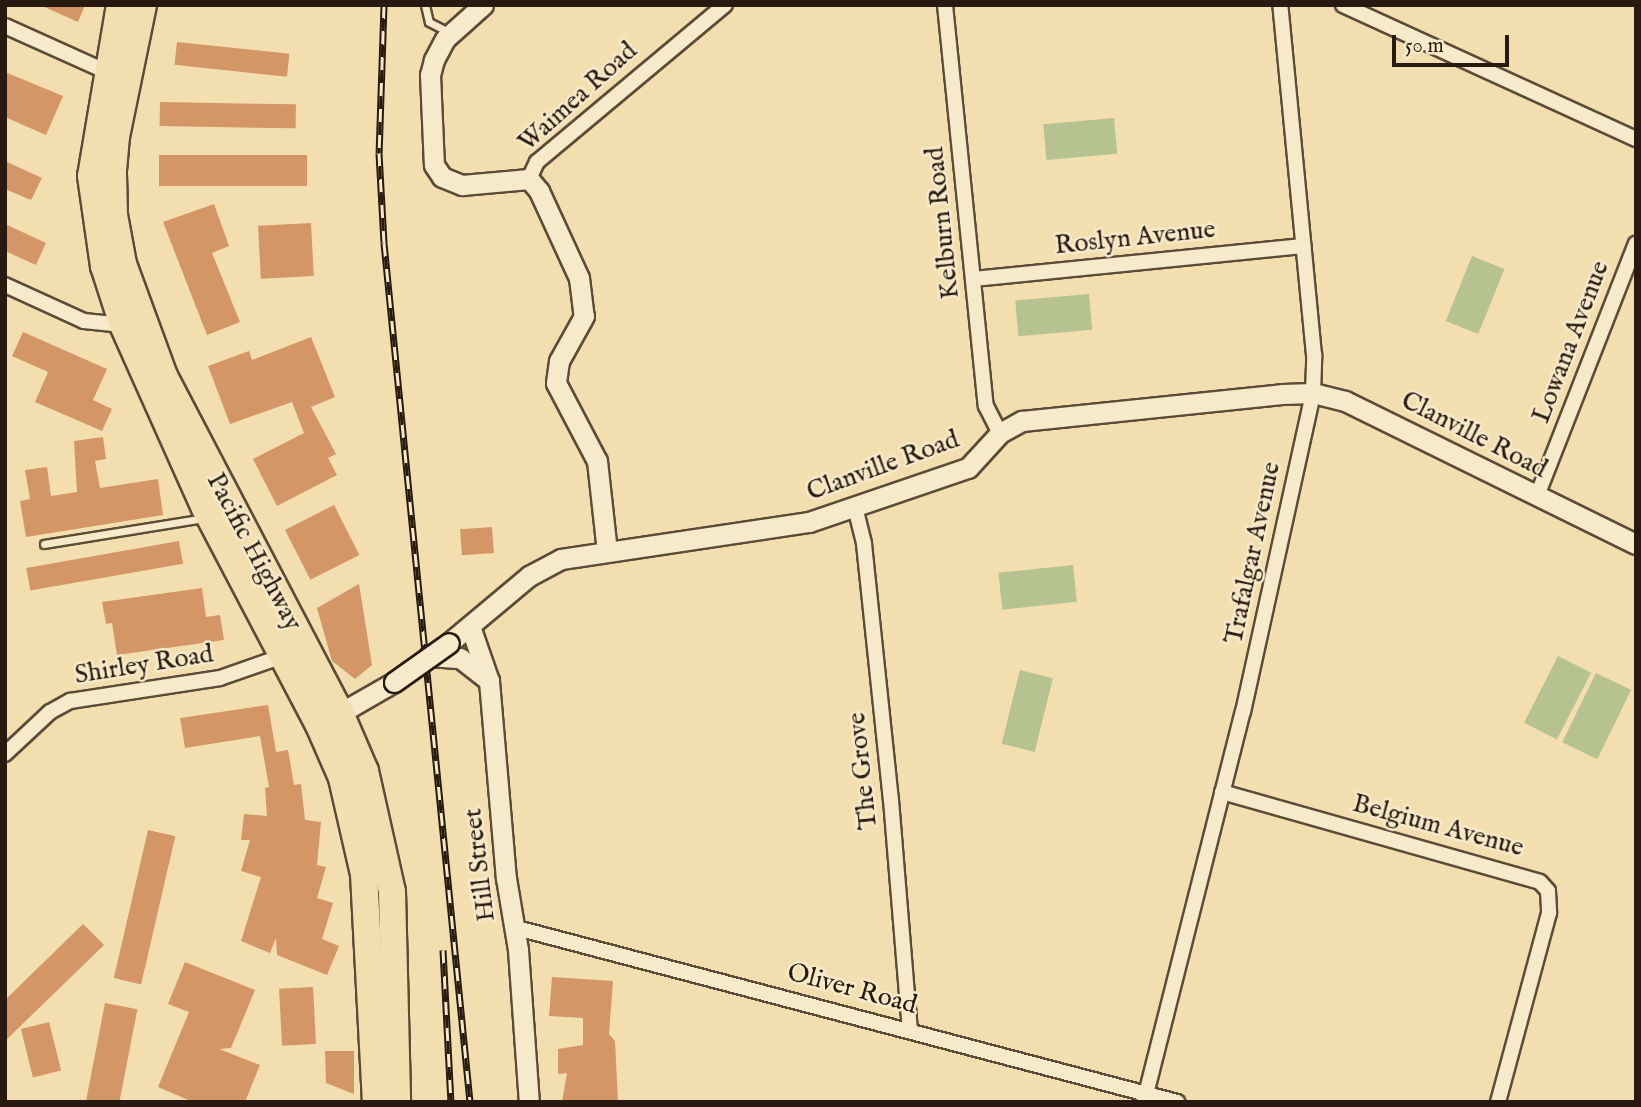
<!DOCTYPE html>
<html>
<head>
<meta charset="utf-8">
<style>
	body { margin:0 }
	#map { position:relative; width:1641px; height:1107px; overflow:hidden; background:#f3deaf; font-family:"IM FELL English",serif }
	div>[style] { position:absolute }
	.green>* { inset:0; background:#b6c28f; transform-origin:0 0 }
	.building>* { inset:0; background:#d49667; transform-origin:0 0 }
	.roads { filter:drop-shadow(2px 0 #5b4b38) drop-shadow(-2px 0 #5b4b38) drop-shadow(0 2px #5b4b38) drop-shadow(0 -2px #5b4b38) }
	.lane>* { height:7px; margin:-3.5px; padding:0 3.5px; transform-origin:3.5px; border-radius:3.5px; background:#f7eacb }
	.street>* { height:14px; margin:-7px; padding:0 7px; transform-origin:7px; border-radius:7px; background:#f7eacb }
	.secondary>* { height:19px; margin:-9.5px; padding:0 9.5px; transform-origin:9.5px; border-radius:9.5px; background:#f7eacb }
	.highway>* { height:26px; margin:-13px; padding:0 13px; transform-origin:13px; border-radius:13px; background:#f3deaf }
	.rail>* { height:7px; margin-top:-3.5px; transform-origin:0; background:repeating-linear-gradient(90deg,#f7eacb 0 13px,#281a10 0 26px); box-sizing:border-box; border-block:2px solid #281a10 }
	.bridges { filter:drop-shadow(2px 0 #281a10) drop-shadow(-2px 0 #281a10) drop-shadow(0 2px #281a10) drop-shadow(0 -2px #281a10) }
	.secondary-bridge>* { height:19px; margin:-9.5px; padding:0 9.5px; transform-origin:9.5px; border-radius:9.5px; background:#f7eacb }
	span { translate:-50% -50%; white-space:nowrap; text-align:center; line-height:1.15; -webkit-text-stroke:5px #f7eacb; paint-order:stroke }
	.street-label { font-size:26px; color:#281a10 }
	.frame { position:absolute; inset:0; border:7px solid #281a10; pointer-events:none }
	.scale { position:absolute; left:1392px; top:35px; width:117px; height:32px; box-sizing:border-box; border:4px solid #281a10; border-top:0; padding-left:9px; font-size:21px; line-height:24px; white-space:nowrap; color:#281a10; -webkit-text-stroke:5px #f7eacb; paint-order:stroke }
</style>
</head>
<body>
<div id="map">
	<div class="green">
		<div style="left:1114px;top:118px;width:36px;height:71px;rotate:85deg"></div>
		<div style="left:1472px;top:256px;width:35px;height:70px;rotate:22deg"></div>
		<div style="left:1089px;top:294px;width:36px;height:74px;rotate:85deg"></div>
		<div style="left:1073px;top:565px;width:37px;height:75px;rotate:84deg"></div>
		<div style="left:1558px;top:656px;width:37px;height:75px;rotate:27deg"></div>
		<div style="left:1020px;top:670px;width:34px;height:76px;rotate:14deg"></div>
		<div style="left:1596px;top:673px;width:39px;height:77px;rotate:26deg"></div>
	</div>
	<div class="building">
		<div style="clip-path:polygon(40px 5px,85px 5px,78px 22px)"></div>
		<div style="left:177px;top:42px;width:113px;height:23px;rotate:6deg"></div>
		<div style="clip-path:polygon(5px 72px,63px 96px,46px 135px,5px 117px)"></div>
		<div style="left:160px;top:102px;width:136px;height:24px;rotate:1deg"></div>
		<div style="left:307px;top:155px;width:31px;height:148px;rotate:90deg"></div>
		<div style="clip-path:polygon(5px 161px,42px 178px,31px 200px,5px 189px)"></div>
		<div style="clip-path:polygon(214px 204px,229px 246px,212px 253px,240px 322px,207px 335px,163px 222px)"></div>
		<div style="left:311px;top:223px;width:53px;height:53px;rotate:87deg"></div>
		<div style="clip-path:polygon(5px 224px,46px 243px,36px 265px,5px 251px)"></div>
		<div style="clip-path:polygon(23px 332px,107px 369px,93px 400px,112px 409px,102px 431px,35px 402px,48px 372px,12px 356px)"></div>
		<div style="clip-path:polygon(311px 337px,335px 397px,311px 407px,336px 454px,328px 458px,337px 475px,277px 506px,253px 459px,304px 433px,292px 402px,230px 424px,208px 366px,249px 351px,252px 360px)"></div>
		<div style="clip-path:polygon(103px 437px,106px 459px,95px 461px,100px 488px,158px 479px,163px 515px,26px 537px,20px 501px,30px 499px,25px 470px,47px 467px,51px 496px,77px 492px,74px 441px)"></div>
		<div style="left:334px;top:505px;width:56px;height:55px;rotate:63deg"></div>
		<div style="left:492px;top:527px;width:26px;height:32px;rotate:86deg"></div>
		<div style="left:179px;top:541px;width:23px;height:155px;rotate:80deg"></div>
		<div style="clip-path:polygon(359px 584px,372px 665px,355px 679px,332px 661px,317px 608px)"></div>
		<div style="clip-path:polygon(202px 588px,206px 617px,220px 615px,224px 640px,117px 655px,112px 623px,106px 624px,102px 602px)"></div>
		<div style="clip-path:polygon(268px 705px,276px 752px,288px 750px,294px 785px,301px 784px,305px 820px,321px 822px,317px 865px,326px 867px,317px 898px,333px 903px,322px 939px,339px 946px,327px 975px,277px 955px,276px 938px,270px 953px,241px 941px,261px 877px,241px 871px,250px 840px,241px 840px,244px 814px,267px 816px,265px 788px,269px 787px,260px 736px,185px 748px,180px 718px)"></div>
		<div style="left:148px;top:830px;width:28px;height:152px;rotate:13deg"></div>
		<div style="clip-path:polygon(83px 924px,104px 945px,5px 1041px,5px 1000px)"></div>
		<div style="clip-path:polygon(185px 962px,255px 990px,231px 1048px,219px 1049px,260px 1065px,245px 1102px,193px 1102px,158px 1087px,189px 1012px,168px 1004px)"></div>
		<div style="clip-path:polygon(552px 977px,613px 981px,609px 1034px,615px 1041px,618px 1102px,562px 1102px,567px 1073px,558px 1074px,558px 1049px,583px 1045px,583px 1018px,549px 1016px)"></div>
		<div style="left:313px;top:987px;width:57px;height:34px;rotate:87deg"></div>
		<div style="left:105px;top:1003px;width:33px;height:101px;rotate:11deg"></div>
		<div style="left:49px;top:1022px;width:50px;height:29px;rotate:76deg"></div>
		<div style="clip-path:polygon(325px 1051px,354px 1051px,354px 1094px,326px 1083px)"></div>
	</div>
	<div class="roads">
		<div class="lane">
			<div style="left:425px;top:5px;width:17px;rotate:77deg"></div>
			<div style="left:429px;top:22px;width:25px;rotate:27deg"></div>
			<div style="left:44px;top:544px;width:163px;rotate:-9.2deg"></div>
		</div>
		<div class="street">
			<div style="left:945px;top:5px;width:403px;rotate:84.2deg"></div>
			<div style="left:986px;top:406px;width:30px;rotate:63deg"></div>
			<div style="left:1343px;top:5px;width:322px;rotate:24.6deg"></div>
			<div style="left:5px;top:26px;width:110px;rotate:24.2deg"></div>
			<div style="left:529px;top:179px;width:19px;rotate:-65deg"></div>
			<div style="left:537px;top:162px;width:245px;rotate:-39.9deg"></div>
			<div style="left:973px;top:279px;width:332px;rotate:-5.7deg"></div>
			<div style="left:5px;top:285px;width:87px;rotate:24.5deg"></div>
			<div style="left:84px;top:321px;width:39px;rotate:6deg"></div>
			<div style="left:1537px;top:496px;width:271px;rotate:-68.6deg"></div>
			<div style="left:855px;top:507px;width:38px;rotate:76deg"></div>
			<div style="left:864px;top:544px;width:257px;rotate:84deg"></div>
			<div style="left:891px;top:800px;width:231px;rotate:85.3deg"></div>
			<div style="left:5px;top:754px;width:62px;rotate:-43deg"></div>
			<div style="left:50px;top:712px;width:23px;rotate:-29deg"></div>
			<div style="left:70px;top:701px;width:152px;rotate:-8.7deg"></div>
			<div style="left:220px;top:678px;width:70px;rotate:-19.2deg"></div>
			<div style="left:1222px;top:792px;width:330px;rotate:15.8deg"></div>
			<div style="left:1540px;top:882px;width:12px;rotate:48deg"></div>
			<div style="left:1548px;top:891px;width:22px;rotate:87deg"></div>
			<div style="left:1549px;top:913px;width:196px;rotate:105.1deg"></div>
			<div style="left:513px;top:927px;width:687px;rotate:14.76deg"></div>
			<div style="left:1144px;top:1102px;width:402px;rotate:-75.8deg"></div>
			<div style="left:1243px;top:712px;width:327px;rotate:-77.6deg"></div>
			<div style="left:1313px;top:393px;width:38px;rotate:-88deg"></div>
			<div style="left:1314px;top:355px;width:352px;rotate:-95.5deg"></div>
		</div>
		<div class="secondary">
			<div style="left:483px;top:5px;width:51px;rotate:138.2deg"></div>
			<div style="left:445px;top:39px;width:24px;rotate:118deg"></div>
			<div style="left:434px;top:60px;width:16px;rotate:105deg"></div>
			<div style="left:430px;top:75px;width:90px;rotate:87.5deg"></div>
			<div style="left:434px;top:165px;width:14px;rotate:56deg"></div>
			<div style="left:442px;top:177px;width:22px;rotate:22deg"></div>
			<div style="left:462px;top:185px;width:67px;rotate:-5.1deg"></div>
			<div style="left:529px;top:179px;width:16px;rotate:50deg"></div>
			<div style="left:539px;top:191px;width:96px;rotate:65.3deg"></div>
			<div style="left:579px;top:278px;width:38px;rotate:83deg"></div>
			<div style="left:584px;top:316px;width:51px;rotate:119.1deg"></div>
			<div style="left:559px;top:361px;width:22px;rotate:98deg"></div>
			<div style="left:556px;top:383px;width:88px;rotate:62.3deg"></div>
			<div style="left:597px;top:461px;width:91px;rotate:83.7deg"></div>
			<div style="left:470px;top:626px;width:58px;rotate:70.9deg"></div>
			<div style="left:489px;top:681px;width:198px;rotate:85.1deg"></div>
			<div style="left:506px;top:878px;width:73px;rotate:80.5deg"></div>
			<div style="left:518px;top:950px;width:152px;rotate:85.9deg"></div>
			<div style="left:449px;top:643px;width:104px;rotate:-39.9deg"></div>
			<div style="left:529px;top:576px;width:36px;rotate:-28deg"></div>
			<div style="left:561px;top:559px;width:251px;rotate:-8.5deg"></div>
			<div style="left:809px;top:522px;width:168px;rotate:-18.8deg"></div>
			<div style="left:968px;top:468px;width:47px;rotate:-47.6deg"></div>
			<div style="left:1000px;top:433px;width:25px;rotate:-29deg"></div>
			<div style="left:1022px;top:421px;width:261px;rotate:-5.9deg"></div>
			<div style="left:1282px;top:394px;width:31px;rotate:-2deg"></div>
			<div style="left:1313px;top:393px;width:33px;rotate:14deg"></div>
			<div style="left:1345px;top:401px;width:324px;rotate:26.2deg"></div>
			<div style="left:429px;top:656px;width:31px;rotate:4deg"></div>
			<div style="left:460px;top:658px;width:37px;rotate:38deg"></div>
			<div style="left:328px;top:720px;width:76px;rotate:-29.9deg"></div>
		</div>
		<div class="highway">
			<div style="left:120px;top:5px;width:173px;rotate:99.6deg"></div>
			<div style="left:91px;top:176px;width:91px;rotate:81.8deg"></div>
			<div style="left:104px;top:266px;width:62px;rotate:72.1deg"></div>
			<div style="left:123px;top:325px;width:201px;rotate:65.9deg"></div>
			<div style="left:205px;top:508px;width:245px;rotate:62.3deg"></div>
			<div style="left:319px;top:725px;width:58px;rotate:66.5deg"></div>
			<div style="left:342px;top:778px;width:98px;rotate:77.1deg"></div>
			<div style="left:364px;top:874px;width:228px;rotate:87deg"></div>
			<div style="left:143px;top:5px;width:134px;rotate:101.6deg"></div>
			<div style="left:116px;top:136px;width:38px;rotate:95deg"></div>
			<div style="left:113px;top:174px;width:41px;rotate:88.6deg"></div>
			<div style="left:114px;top:215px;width:50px;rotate:79.6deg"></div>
			<div style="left:123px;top:264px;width:119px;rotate:69.9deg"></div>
			<div style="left:164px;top:376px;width:380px;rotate:62.4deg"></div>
			<div style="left:340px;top:713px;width:63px;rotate:66.7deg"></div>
			<div style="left:365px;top:771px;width:124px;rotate:77.4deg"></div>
			<div style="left:392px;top:892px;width:210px;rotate:88.6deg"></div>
		</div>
	</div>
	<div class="rail">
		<div style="left:384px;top:5px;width:148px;rotate:91.9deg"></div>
		<div style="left:379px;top:153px;width:90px;rotate:86.8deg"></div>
		<div style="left:384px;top:243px;width:863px;rotate:84.28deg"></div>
		<div style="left:443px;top:950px;width:152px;rotate:87deg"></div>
	</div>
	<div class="bridges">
		<div class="secondary-bridge">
			<div style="left:394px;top:682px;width:67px;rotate:-35.3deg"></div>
		</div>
	</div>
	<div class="street-label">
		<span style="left:578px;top:97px;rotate:-42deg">Waimea Road</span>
		<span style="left:943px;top:223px;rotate:-96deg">Kelburn Road</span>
		<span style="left:1135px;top:238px;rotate:-6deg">Roslyn Avenue</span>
		<span style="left:1571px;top:342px;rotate:-69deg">Lowana Avenue</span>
		<span style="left:1474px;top:435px;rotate:27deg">Clanville Road</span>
		<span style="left:883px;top:466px;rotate:-20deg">Clanville Road</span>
		<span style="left:254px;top:552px;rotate:62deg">Pacific Highway</span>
		<span style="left:1253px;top:553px;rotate:-78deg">Trafalgar Avenue</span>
		<span style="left:144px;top:665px;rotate:-9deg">Shirley Road</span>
		<span style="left:863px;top:771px;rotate:-96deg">The Grove</span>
		<span style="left:1438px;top:826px;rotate:15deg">Belgium Avenue</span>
		<span style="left:480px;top:865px;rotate:-97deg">Hill Street</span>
		<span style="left:852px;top:989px;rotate:15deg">Oliver Road</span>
	</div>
	<div class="frame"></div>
	<div class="scale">50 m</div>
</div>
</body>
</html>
